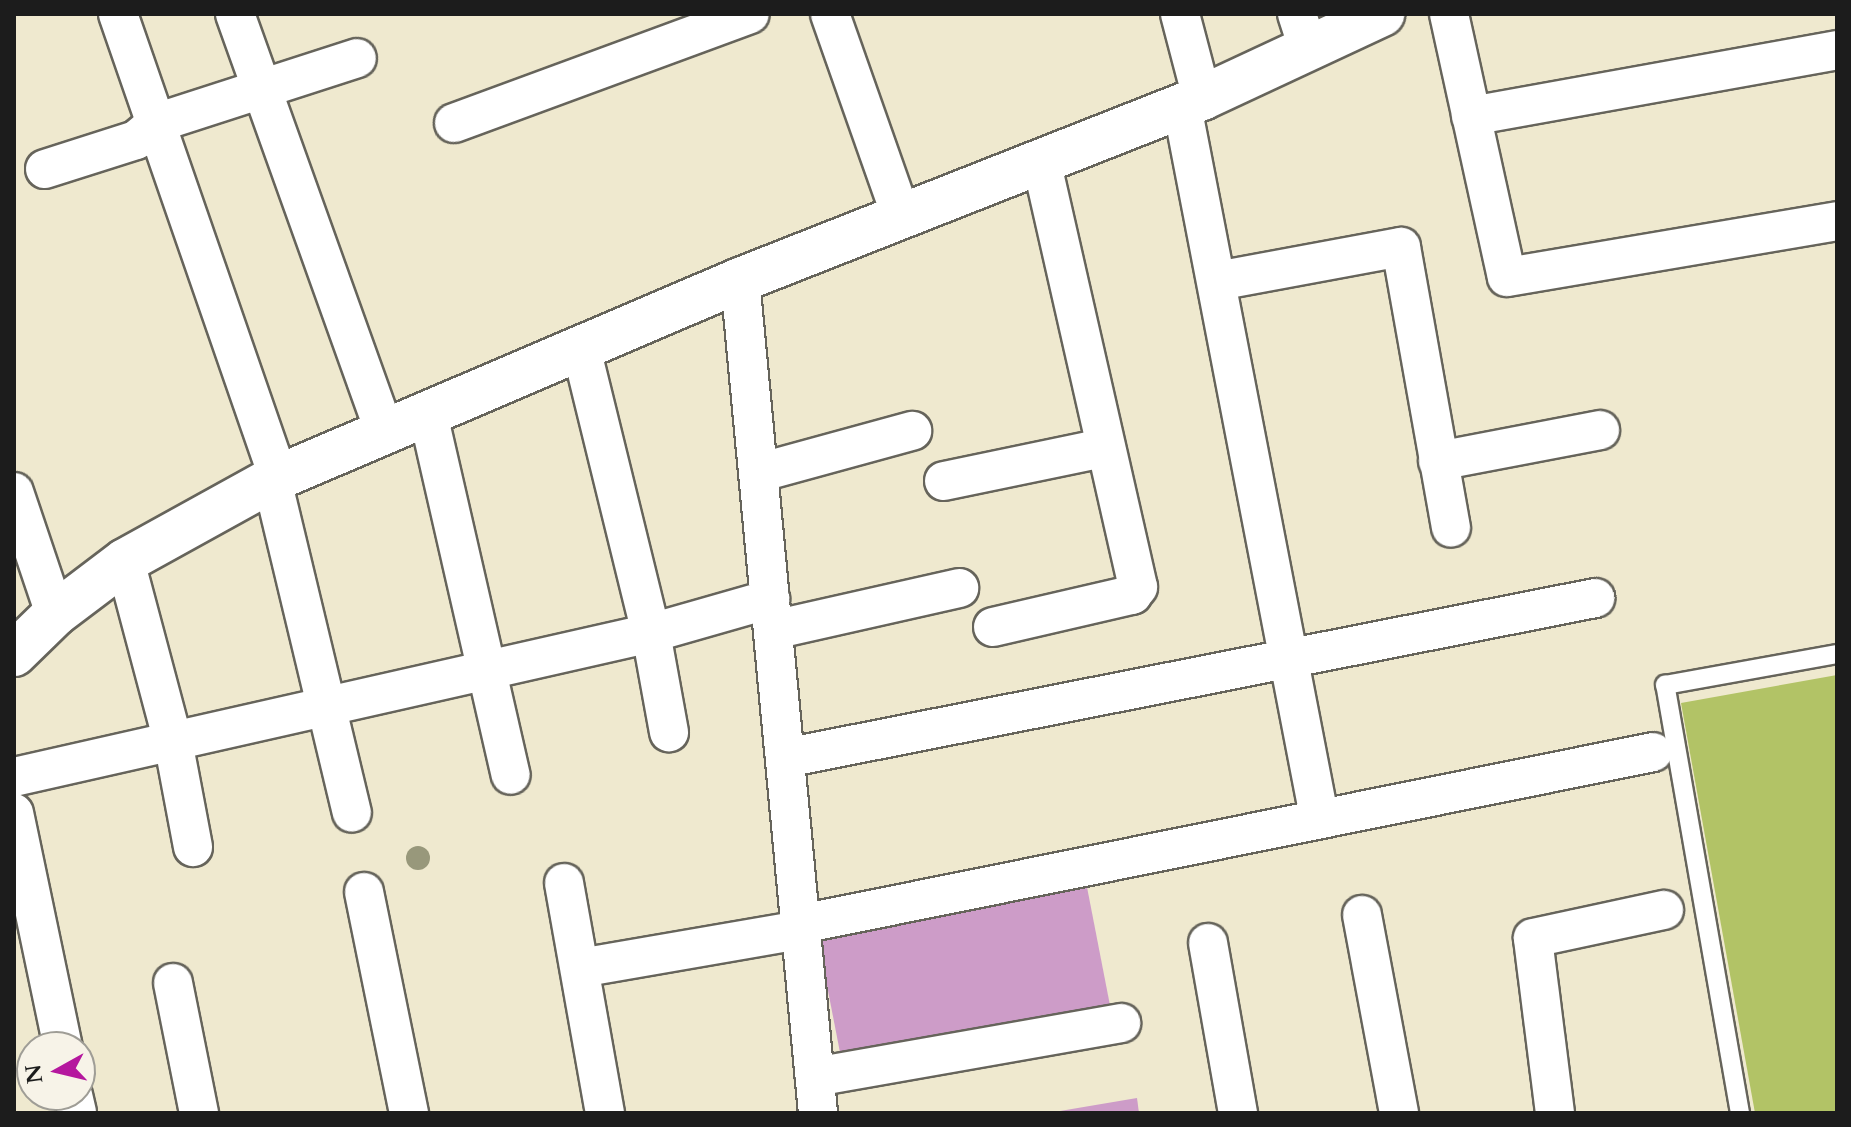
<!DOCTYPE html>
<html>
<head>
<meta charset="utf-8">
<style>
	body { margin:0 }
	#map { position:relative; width:1851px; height:1127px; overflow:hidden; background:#efe9cf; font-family:Cardo,serif }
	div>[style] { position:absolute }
	.green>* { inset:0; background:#b2c366 }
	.building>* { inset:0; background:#cd9cc8; transform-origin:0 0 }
	.roads { filter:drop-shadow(2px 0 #66645b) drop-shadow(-2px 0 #66645b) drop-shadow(0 2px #66645b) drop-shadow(0 -2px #66645b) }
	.service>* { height:18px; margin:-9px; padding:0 9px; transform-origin:9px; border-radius:9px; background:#fff }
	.minor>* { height:38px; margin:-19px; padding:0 19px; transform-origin:19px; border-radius:19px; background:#fff }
	.tertiary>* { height:44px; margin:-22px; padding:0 22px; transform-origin:22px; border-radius:22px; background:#fff }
	.trees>* { width:24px; height:24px; margin:-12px; border-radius:50%; background:#98987b }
	span { translate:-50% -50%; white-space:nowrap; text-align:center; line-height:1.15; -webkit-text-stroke:6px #f7f3e8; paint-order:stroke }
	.frame { position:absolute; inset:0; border:16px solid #1c1c1c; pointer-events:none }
	.north { position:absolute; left:16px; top:1031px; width:80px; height:80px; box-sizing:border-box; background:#f7f3e8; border:2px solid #9f9d96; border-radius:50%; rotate:262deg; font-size:22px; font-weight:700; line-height:32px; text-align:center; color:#1c1c1c }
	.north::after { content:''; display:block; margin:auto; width:28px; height:36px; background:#b5179e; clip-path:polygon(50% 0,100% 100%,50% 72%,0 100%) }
</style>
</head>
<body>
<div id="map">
	<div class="green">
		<div style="clip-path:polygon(1837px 675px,1837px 1113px,1755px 1113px,1681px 703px)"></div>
	</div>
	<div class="building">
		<div style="left:1086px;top:882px;width:134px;height:274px;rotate:79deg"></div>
		<div style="clip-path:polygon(1137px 1098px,1139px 1113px,1060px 1113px,1060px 1111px)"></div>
	</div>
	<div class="roads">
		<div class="service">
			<div style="left:1740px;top:1113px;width:435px;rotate:-99.9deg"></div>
			<div style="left:1665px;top:685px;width:175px;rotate:-10.2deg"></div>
		</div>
		<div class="minor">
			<div style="left:118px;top:14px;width:491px;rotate:70.9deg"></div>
			<div style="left:235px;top:14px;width:444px;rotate:70.3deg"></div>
			<div style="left:830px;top:14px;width:214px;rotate:70.6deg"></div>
			<div style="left:1180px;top:14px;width:87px;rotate:75.3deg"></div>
			<div style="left:1297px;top:14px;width:35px;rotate:72deg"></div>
			<div style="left:1449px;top:14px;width:269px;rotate:77.6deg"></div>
			<div style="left:1507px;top:277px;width:335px;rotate:-9.6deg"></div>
			<div style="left:1182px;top:106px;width:723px;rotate:79.08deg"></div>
			<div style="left:1471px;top:116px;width:372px;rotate:-10.2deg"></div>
			<div style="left:454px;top:123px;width:315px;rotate:-20.2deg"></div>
			<div style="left:45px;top:169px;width:96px;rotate:-17.7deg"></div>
			<div style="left:136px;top:140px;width:26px;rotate:-40deg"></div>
			<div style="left:156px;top:123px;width:211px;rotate:-17.9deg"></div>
			<div style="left:740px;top:280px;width:837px;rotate:84.65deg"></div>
			<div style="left:1217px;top:281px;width:187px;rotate:-10.5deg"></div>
			<div style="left:1401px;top:247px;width:285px;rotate:79.9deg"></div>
			<div style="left:581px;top:348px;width:293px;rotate:76.2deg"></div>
			<div style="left:651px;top:633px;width:101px;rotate:79.7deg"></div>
			<div style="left:428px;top:414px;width:370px;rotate:77.1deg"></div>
			<div style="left:1438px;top:461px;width:165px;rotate:-10.8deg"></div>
			<div style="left:758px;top:473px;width:160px;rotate:-15.3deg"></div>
			<div style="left:272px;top:480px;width:342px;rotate:76.5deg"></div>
			<div style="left:944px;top:481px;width:163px;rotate:-11.7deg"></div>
			<div style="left:14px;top:492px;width:129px;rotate:71.4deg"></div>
			<div style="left:125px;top:561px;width:186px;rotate:75.1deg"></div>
			<div style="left:173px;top:741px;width:108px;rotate:79.3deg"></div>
			<div style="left:993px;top:627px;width:143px;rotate:-13deg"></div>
			<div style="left:1132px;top:595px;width:10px;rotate:-53deg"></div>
			<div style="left:1138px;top:587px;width:437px;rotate:-102.8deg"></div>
			<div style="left:773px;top:630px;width:191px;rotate:-12.7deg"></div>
			<div style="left:785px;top:758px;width:826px;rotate:-11.17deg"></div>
			<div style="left:14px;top:777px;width:653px;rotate:-12.74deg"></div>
			<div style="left:651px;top:633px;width:124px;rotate:-15.9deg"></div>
			<div style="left:14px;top:813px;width:239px;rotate:78.2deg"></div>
			<div style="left:564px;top:883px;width:234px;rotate:79.9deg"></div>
			<div style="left:364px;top:892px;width:226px;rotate:78.5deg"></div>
			<div style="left:1362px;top:915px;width:201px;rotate:79.4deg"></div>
			<div style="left:801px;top:924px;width:869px;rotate:-11.41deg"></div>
			<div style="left:1208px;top:943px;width:173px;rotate:80deg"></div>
			<div style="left:580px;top:968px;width:224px;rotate:-9.8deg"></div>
			<div style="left:173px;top:983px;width:133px;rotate:78.7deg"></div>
			<div style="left:815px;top:1077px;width:311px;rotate:-10deg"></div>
			<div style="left:73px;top:1095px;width:18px;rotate:77deg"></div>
			<div style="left:1555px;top:1113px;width:176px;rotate:-97.2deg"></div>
			<div style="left:1533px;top:938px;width:134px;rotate:-12.1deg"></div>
		</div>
		<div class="tertiary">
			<div style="left:14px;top:654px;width:57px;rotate:-44.3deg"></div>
			<div style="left:55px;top:614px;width:88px;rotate:-37.1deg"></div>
			<div style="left:125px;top:561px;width:168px;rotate:-28.9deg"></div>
			<div style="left:272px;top:480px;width:509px;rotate:-23.14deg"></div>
			<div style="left:740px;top:280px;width:497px;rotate:-21.5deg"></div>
			<div style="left:1202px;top:98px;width:199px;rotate:-25deg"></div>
		</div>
	</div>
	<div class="trees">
		<div style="left:418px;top:858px"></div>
	</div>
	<div class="frame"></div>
	<div class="north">N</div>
</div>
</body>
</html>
